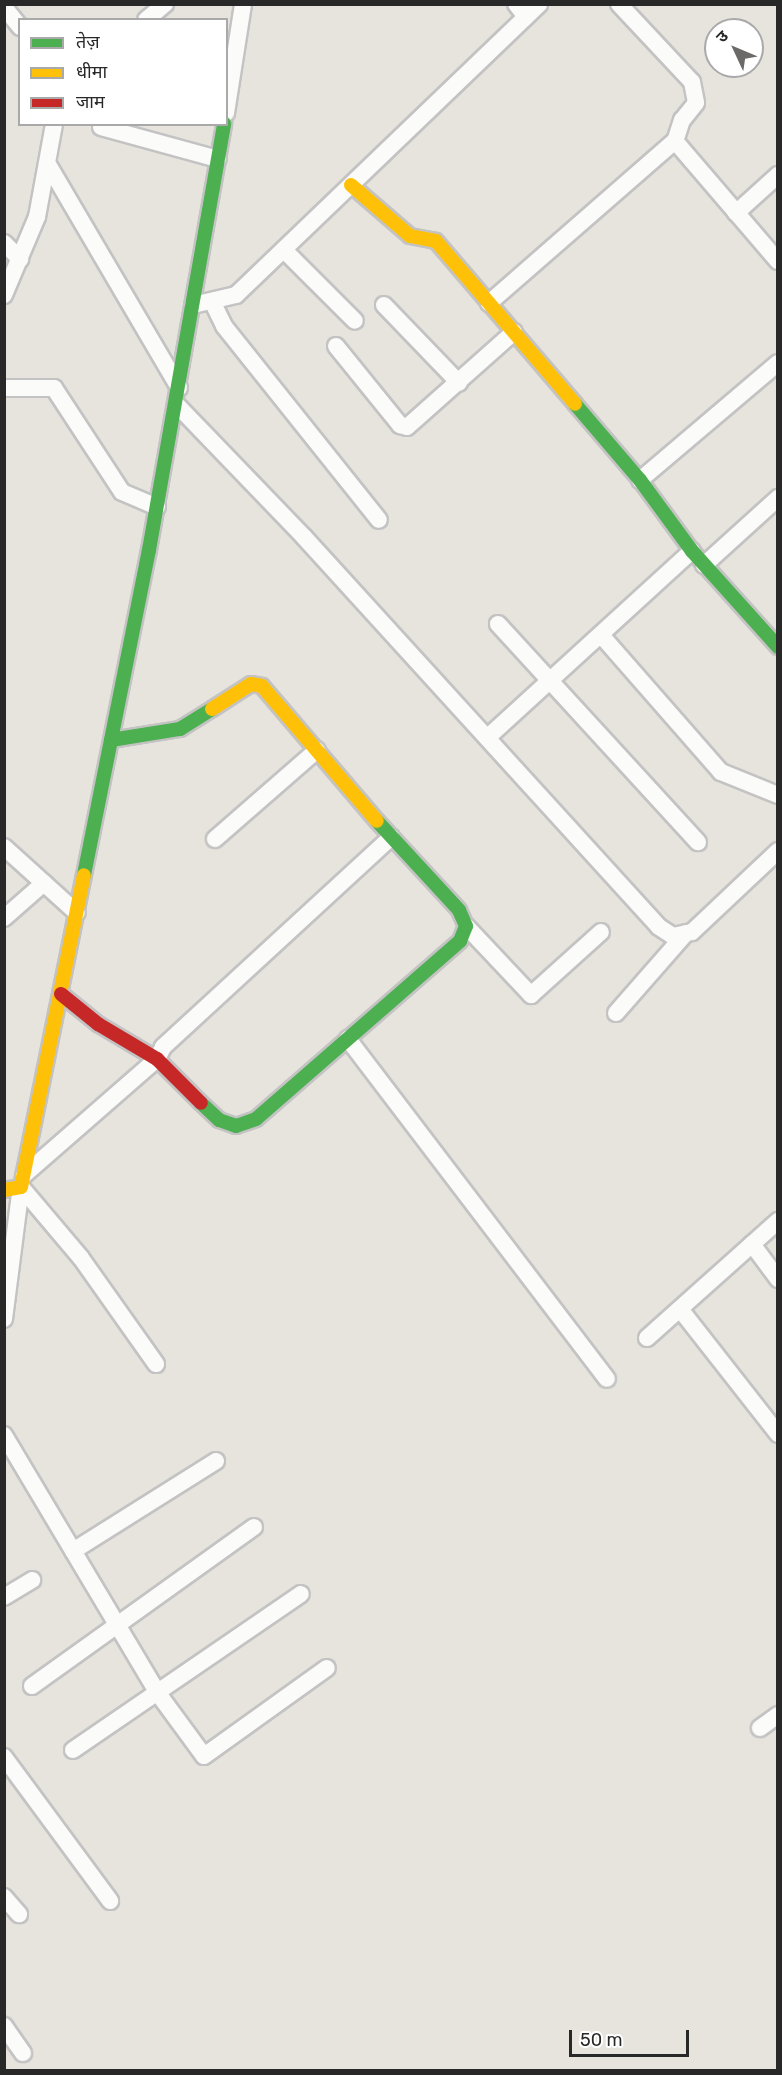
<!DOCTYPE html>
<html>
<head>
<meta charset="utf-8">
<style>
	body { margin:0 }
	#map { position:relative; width:782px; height:2075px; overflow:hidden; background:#e7e4de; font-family:Rubik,"Noto Sans Devanagari",sans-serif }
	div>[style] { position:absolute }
	.roads { filter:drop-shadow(2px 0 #c4c3c3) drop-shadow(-2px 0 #c4c3c3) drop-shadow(0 2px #c4c3c3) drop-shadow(0 -2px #c4c3c3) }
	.street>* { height:16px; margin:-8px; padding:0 8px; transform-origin:8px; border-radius:8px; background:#fbfbfa }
	.fast>* { height:14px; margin:-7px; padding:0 7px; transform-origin:7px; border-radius:7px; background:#4caf50 }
	.slow>* { height:14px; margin:-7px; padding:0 7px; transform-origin:7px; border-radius:7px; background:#ffc107 }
	.jam>* { height:14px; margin:-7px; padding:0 7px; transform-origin:7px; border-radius:7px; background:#c62828 }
	span { translate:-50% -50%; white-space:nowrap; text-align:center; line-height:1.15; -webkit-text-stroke:4.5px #fff; paint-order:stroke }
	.frame { position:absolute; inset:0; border:6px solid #282828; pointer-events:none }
	.legend { position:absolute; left:18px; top:18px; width:210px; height:108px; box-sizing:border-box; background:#fff; border:2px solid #a9a9a9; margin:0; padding:8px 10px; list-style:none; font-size:18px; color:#282828 }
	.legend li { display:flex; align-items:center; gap:12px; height:30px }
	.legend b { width:30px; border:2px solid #a9a9a9 }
	.north { position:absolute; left:704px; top:18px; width:60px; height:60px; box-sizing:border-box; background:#fff; border:2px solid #a9a9a9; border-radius:50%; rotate:314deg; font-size:16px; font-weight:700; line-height:24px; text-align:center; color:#282828 }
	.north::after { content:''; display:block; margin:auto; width:21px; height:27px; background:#6b6a68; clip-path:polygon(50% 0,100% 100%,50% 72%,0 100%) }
	.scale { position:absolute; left:569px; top:2030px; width:120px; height:27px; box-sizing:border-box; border:3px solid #282828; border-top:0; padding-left:8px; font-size:18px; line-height:21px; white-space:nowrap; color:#282828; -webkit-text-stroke:4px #fff; paint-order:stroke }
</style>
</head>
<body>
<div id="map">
	<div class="roads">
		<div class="street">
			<div style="left:516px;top:4px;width:16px;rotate:52deg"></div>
			<div style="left:619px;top:4px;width:107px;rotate:46.9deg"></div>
			<div style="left:692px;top:82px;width:21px;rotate:79deg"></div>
			<div style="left:696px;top:103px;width:22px;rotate:129deg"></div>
			<div style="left:682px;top:120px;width:22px;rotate:108deg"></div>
			<div style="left:675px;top:141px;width:158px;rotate:49.4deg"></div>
			<div style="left:4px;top:7px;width:26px;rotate:51deg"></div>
			<div style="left:146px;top:20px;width:25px;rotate:-40deg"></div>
			<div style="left:226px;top:113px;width:110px;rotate:-81.1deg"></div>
			<div style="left:101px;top:127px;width:121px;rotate:15.3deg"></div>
			<div style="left:49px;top:166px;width:257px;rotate:59.6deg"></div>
			<div style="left:736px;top:213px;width:57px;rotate:-42.1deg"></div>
			<div style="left:4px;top:243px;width:23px;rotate:45deg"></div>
			<div style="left:284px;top:250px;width:100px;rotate:45deg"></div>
			<div style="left:4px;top:295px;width:85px;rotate:-67.1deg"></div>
			<div style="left:37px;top:217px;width:95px;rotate:-79.6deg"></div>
			<div style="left:212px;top:301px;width:28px;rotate:64deg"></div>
			<div style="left:224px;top:326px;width:248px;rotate:51.4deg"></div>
			<div style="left:489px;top:303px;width:247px;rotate:-41.1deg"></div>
			<div style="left:193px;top:305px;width:44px;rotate:-13.1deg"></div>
			<div style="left:236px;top:295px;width:420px;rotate:-43.8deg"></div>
			<div style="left:384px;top:305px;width:108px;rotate:46.1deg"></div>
			<div style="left:336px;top:346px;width:102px;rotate:51deg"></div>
			<div style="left:400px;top:425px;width:7px;rotate:16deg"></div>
			<div style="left:407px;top:427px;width:143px;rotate:-41.6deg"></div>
			<div style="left:4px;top:388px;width:50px"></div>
			<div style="left:54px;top:388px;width:124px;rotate:56.8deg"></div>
			<div style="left:122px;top:492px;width:38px;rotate:23deg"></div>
			<div style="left:176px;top:404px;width:185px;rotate:46.1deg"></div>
			<div style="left:304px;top:537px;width:527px;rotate:47.69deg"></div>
			<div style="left:659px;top:927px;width:17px;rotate:33deg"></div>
			<div style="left:673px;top:936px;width:19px;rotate:-12deg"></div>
			<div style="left:692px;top:932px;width:118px;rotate:-43.3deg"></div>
			<div style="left:640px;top:480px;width:181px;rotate:-40.3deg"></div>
			<div style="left:704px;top:565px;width:100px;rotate:-42.2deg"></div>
			<div style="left:498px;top:624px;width:296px;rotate:47.5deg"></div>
			<div style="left:601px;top:635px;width:182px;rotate:48.8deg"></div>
			<div style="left:721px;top:772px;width:61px;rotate:22deg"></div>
			<div style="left:488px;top:737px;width:276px;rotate:-42.4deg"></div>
			<div style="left:215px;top:839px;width:135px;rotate:-41.1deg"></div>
			<div style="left:4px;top:847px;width:98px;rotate:42.1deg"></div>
			<div style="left:4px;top:918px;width:53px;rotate:-41.2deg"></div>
			<div style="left:466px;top:926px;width:95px;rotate:46.7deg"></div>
			<div style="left:531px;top:995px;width:94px;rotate:-42deg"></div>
			<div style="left:616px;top:1013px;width:106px;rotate:-48.8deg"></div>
			<div style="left:348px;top:1039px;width:427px;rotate:52.7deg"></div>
			<div style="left:24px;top:1175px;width:176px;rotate:-41.1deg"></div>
			<div style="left:157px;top:1059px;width:13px;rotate:-63deg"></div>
			<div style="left:163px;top:1047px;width:310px;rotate:-42.6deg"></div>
			<div style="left:752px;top:1244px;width:44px;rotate:53.4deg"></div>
			<div style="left:680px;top:1309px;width:159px;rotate:51.9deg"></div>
			<div style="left:4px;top:1319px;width:133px;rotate:-82.7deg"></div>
			<div style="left:21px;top:1187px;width:93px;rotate:49.8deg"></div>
			<div style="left:81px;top:1258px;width:130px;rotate:54.7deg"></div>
			<div style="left:647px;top:1338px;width:176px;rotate:-41.8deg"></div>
			<div style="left:4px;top:1435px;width:299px;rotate:59.2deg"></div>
			<div style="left:157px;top:1692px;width:79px;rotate:53.7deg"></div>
			<div style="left:204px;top:1756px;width:151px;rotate:-35.6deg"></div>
			<div style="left:73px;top:1551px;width:169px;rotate:-32.2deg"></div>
			<div style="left:4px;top:1597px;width:33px;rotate:-31deg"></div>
			<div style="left:32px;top:1686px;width:273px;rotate:-35.6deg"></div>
			<div style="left:760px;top:1728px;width:22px;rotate:-36deg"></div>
			<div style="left:73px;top:1750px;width:276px;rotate:-34.4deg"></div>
			<div style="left:4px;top:1757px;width:179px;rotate:53.6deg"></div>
			<div style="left:4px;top:1897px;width:23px;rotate:49deg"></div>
			<div style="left:4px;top:2026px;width:33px;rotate:55deg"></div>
		</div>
		<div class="fast">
			<div style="left:575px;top:404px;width:100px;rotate:49.5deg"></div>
			<div style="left:640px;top:480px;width:88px;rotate:53.8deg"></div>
			<div style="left:692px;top:551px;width:129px;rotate:48.1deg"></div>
			<div style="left:111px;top:740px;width:70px;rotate:-9.1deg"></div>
			<div style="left:180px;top:729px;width:38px;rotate:-32deg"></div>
			<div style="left:84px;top:875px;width:331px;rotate:-78.7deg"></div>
			<div style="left:149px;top:550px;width:433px;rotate:-80deg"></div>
			<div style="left:201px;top:1103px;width:25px;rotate:43deg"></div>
			<div style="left:219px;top:1120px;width:18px;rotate:19deg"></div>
			<div style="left:236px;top:1126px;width:21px;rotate:-19deg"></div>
			<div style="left:256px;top:1119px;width:271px;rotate:-41.1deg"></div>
			<div style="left:460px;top:941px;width:16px;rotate:-68deg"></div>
			<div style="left:466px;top:926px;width:17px;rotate:-114deg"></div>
			<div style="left:459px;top:910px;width:121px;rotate:-132.7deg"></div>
		</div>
		<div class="slow">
			<div style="left:351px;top:185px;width:78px;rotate:40.8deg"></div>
			<div style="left:410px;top:236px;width:26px;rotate:11deg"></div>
			<div style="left:436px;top:241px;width:214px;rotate:49.5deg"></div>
			<div style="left:212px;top:709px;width:46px;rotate:-32.7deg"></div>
			<div style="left:251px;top:684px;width:11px;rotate:10deg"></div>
			<div style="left:262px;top:686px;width:177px;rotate:49.6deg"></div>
			<div style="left:4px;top:1190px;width:17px;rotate:-10deg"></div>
			<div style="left:21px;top:1187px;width:318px;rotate:-78.6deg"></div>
		</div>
		<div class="jam">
			<div style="left:61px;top:994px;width:48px;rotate:39deg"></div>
			<div style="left:98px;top:1024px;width:69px;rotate:30.7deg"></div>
			<div style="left:157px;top:1059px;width:62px;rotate:45deg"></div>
		</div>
	</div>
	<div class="frame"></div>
	<ul class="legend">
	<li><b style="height:8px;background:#4caf50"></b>तेज़</li>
	<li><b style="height:8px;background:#ffc107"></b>धीमा</li>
	<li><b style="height:8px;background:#c62828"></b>जाम</li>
	</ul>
	<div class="north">उ</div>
	<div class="scale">50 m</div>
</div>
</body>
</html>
